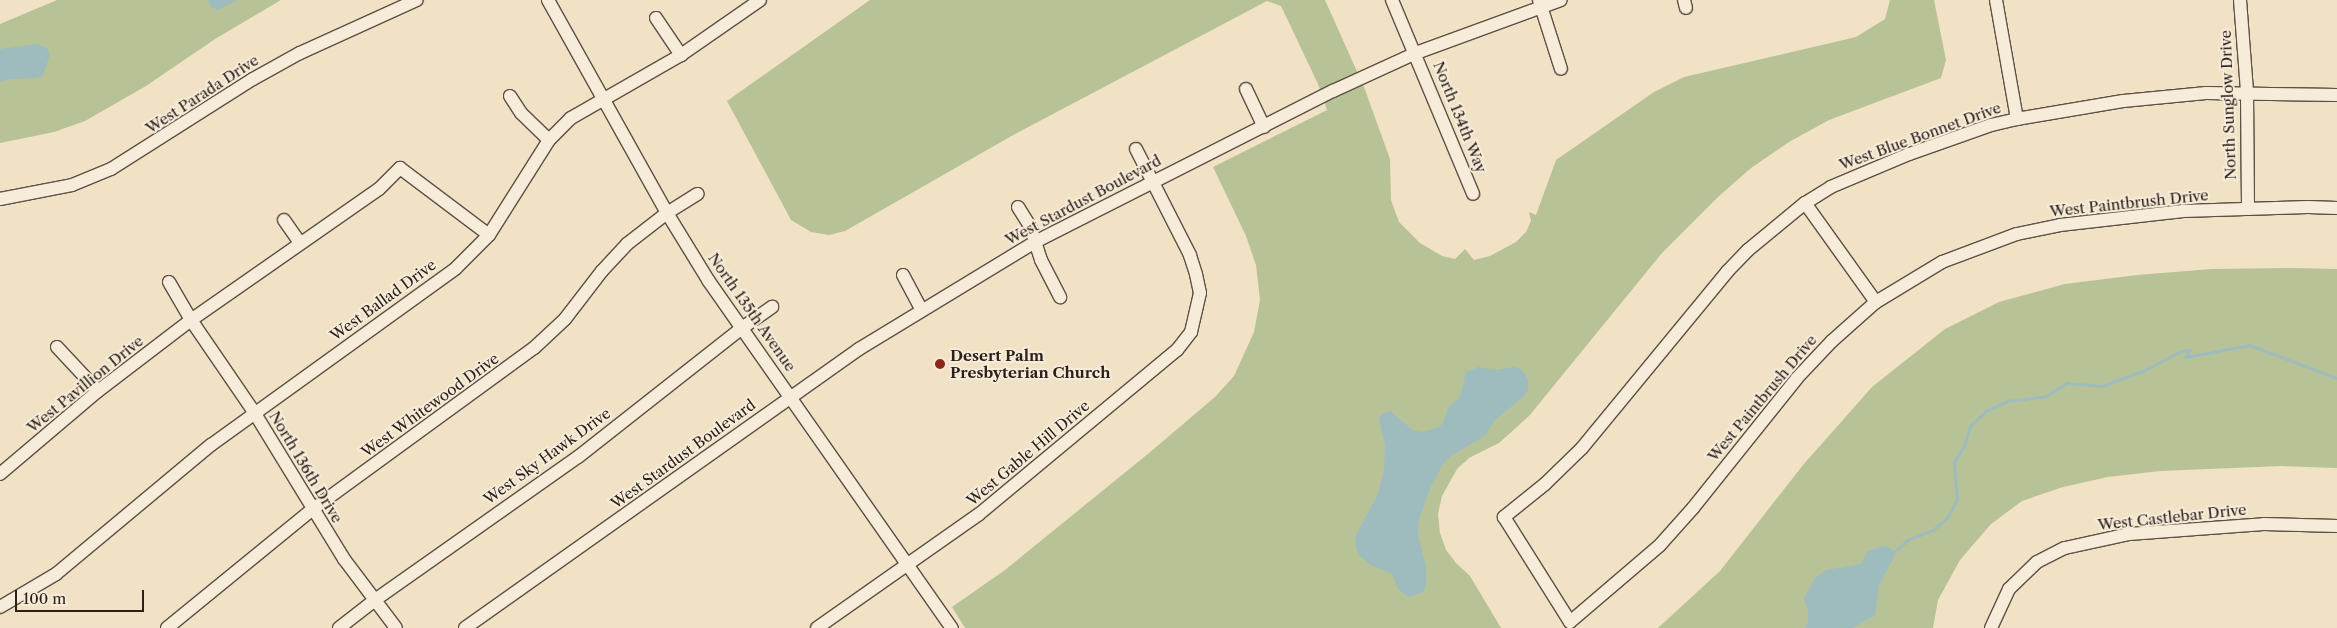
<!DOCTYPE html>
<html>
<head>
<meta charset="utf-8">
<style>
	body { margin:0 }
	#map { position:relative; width:2337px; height:628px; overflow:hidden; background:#f1e1c5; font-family:"Libre Caslon Text",serif }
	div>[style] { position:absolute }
	.green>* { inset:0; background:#b7c397 }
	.water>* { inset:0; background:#9ebbbe }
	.stream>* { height:2.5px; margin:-1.25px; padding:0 1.25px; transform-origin:1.25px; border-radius:1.25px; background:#9ebbbe }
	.roads { filter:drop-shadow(1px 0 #5d5045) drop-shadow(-1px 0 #5d5045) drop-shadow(0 1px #5d5045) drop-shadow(0 -1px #5d5045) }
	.minor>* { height:12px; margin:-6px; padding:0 6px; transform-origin:6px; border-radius:6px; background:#f6ecd9 }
	.dots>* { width:14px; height:14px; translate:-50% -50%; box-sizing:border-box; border:2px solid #f6ecd9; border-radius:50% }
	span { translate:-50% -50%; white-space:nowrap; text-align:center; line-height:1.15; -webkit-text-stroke:4px #f6ecd9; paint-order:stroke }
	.street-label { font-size:15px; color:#2c201a }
	.poi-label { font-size:15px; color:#2c201a; font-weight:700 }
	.left { translate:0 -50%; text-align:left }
	.scale { position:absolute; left:15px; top:590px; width:129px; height:22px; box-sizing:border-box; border:2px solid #2c201a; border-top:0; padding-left:6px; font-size:15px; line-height:18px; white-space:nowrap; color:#2c201a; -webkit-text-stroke:4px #f6ecd9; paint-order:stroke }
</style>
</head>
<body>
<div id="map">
	<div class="green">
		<div style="clip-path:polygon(57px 0,281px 0,215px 39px,146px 86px,85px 121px,54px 132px,0 143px,0 24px)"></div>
		<div style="clip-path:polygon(870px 0,1325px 0,1364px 87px,1390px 159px,1391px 200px,1399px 222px,1420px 243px,1442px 256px,1455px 259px,1465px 249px,1474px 260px,1490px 256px,1516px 242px,1526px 232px,1531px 221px,1529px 212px,1536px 215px,1556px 160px,1654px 92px,1684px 77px,1856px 37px,1885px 19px,1890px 0,1934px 0,1946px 60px,1941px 78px,1829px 120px,1789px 142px,1751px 168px,1718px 197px,1662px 253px,1529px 416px,1499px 443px,1469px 458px,1457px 469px,1442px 496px,1438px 514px,1440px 533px,1446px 550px,1456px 563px,1470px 576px,1501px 628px,965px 628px,952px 607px,1005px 570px,1149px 453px,1215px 397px,1234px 376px,1254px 332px,1260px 300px,1256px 265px,1246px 236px,1213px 167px,1327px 110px,1318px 84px,1281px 6px,1267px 1px,1015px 134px,845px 231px,829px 235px,811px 232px,791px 220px,727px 101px)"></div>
		<div style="clip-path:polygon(2294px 268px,2337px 269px,2337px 468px,2281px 466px,2160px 471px,2108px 477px,2063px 487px,2022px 501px,1991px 524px,1960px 560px,1938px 600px,1933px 628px,1658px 628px,1720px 571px,1803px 465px,1872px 387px,1945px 329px,1999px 302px,2065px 284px,2137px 275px,2211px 269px)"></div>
	</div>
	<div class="water">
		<div style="clip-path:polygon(208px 0,237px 0,218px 10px,211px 7px)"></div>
		<div style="clip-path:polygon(37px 44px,46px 47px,50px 54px,43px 76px,35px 78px,10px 79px,0 82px,0 49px)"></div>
		<div style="clip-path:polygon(1479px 367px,1494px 370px,1514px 367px,1521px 369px,1528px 379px,1528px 390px,1523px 397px,1494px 421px,1486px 435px,1451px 456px,1443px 464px,1431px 486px,1419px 519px,1418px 536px,1426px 566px,1426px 586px,1422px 593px,1408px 597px,1398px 589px,1392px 574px,1371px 565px,1359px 555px,1356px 547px,1355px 537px,1378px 494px,1384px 470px,1385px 445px,1379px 419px,1382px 414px,1390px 411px,1413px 430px,1422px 432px,1439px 427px,1443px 423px,1448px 408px,1460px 397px,1466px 372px)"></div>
		<div style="clip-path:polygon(1883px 546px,1891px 548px,1895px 555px,1879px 585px,1875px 615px,1853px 628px,1805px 628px,1808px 622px,1808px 611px,1804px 598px,1816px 577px,1826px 570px,1861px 564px,1867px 552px)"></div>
	</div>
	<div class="stream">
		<div style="left:1894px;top:552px;width:18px;rotate:-41deg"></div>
		<div style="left:1908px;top:540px;width:27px;rotate:-22deg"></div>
		<div style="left:1933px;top:530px;width:20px;rotate:-41deg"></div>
		<div style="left:1948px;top:517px;width:20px;rotate:-63deg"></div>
		<div style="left:1957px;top:499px;width:37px;rotate:-95deg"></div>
		<div style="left:1954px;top:462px;width:19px;rotate:-58deg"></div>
		<div style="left:1964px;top:446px;width:21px;rotate:-73deg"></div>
		<div style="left:1970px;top:426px;width:22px;rotate:-43deg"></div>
		<div style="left:1986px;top:411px;width:23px;rotate:-25deg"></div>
		<div style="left:2007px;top:401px;width:39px;rotate:-7deg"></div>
		<div style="left:2046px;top:396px;width:25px;rotate:-32deg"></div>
		<div style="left:2067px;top:383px;width:35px;rotate:5deg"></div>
		<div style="left:2102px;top:386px;width:46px;rotate:-20.4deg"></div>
		<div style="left:2145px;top:370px;width:40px;rotate:-28deg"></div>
		<div style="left:2180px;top:351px;width:10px;rotate:-6deg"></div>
		<div style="left:2190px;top:350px;width:8px;rotate:120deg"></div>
		<div style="left:2186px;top:357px;width:65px;rotate:-10.6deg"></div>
		<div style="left:2250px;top:345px;width:93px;rotate:20.8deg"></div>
	</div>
	<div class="roads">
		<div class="minor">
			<div style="left:548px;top:0;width:244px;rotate:60.8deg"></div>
			<div style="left:667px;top:213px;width:79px;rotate:58.5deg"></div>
			<div style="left:708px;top:280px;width:425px;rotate:55deg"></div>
			<div style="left:1392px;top:0;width:210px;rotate:67.3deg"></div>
			<div style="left:1539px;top:0;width:72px;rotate:72.3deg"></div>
			<div style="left:1684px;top:0;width:8px;rotate:76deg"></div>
			<div style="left:1996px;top:0;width:121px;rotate:80deg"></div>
			<div style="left:2240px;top:0;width:92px;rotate:85.6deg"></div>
			<div style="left:2247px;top:92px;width:117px;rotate:89.5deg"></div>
			<div style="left:656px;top:18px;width:45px;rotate:56deg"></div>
			<div style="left:1246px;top:89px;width:42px;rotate:64.7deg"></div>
			<div style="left:2337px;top:95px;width:131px;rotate:-179.1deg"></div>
			<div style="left:2206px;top:93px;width:83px;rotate:174.5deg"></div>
			<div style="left:2123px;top:101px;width:108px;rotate:170.4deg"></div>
			<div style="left:2017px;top:119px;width:27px;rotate:167deg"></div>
			<div style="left:1991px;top:125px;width:87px;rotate:160.5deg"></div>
			<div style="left:1909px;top:154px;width:85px;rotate:157.1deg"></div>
			<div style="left:1831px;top:187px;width:31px;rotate:148deg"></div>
			<div style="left:1805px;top:203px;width:74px;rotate:140.5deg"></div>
			<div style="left:1748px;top:250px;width:30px;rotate:134deg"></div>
			<div style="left:1727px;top:272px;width:228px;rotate:129.5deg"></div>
			<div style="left:1582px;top:448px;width:52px;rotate:135.8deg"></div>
			<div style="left:1545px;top:484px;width:53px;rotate:141.2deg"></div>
			<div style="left:1504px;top:517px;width:124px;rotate:57.8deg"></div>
			<div style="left:1570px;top:622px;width:118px;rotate:-40.5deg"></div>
			<div style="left:1660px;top:545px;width:50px;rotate:-48.3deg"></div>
			<div style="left:1693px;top:508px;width:166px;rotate:-51.3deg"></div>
			<div style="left:1797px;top:378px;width:51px;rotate:-46.6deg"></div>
			<div style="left:1832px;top:341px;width:59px;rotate:-41.6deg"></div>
			<div style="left:1876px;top:302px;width:77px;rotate:-31.2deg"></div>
			<div style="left:1942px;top:262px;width:80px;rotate:-20.5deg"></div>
			<div style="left:2017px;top:234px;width:44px;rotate:-11.8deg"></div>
			<div style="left:2060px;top:225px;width:124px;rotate:-6.5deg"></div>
			<div style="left:2183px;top:211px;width:125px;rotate:-1.8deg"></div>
			<div style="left:2308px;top:207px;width:29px;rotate:2deg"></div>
			<div style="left:510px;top:96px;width:20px;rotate:57deg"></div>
			<div style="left:521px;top:113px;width:39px;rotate:44deg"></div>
			<div style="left:0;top:199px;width:73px;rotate:-11deg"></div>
			<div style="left:72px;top:185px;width:42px;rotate:-22.3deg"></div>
			<div style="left:111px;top:169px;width:168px;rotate:-32.4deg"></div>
			<div style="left:253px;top:79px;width:54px;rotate:-29deg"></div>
			<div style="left:300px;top:53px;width:128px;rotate:-24.4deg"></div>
			<div style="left:1805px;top:203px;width:122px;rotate:54.4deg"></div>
			<div style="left:1018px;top:207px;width:22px;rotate:58deg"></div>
			<div style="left:1030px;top:226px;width:36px;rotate:72deg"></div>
			<div style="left:1041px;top:260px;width:42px;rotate:62.8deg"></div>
			<div style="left:284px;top:220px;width:28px;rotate:55deg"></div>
			<div style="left:903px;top:275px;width:38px;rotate:62deg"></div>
			<div style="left:169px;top:282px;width:44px;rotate:59.9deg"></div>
			<div style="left:191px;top:320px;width:112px;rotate:55.6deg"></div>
			<div style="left:254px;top:412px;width:172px;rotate:58.5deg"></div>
			<div style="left:344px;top:559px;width:86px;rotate:53deg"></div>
			<div style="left:57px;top:347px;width:60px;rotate:47deg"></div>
			<div style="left:0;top:474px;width:128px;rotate:-40.3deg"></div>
			<div style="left:98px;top:391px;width:117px;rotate:-37.4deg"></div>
			<div style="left:191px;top:320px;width:229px;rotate:-34.9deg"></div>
			<div style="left:379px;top:189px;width:30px;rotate:-45deg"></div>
			<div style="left:400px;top:168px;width:111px;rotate:37deg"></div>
			<div style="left:0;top:607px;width:65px;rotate:-30.5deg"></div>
			<div style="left:56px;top:574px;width:202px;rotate:-39.8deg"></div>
			<div style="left:211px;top:445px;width:302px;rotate:-35.8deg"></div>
			<div style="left:456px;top:268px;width:47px;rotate:-45deg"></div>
			<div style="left:489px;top:235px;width:112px;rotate:-57.7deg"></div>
			<div style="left:549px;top:140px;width:31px;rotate:-45deg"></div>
			<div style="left:571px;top:118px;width:127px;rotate:-29.8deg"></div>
			<div style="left:681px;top:55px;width:96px;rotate:-34.8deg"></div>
			<div style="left:167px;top:628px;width:188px;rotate:-39.2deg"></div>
			<div style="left:313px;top:509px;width:273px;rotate:-36.1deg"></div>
			<div style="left:534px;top:348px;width:42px;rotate:-43.1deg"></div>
			<div style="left:565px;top:319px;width:61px;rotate:-52.4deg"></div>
			<div style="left:602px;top:271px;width:37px;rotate:-47deg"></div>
			<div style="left:627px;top:244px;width:51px;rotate:-37.8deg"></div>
			<div style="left:667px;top:213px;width:36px;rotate:-32deg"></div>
			<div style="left:339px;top:628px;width:46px;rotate:-37.9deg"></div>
			<div style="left:375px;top:600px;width:248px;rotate:-35.2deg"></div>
			<div style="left:578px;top:457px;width:209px;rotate:-38.2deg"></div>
			<div style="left:742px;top:328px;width:37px;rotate:-35deg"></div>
			<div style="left:465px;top:628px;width:483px;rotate:-35.3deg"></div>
			<div style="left:859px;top:349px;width:206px;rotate:-31.3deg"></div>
			<div style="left:1035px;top:242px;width:334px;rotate:-26.9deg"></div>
			<div style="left:1333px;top:91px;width:91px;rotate:-24.6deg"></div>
			<div style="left:1416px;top:53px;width:154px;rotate:-20.1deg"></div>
			<div style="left:817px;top:628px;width:197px;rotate:-35.1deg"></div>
			<div style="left:978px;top:515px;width:259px;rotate:-39.7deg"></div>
			<div style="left:1177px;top:350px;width:23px;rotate:-52deg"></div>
			<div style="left:1191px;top:332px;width:40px;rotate:-77deg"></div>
			<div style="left:1200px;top:293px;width:19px;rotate:-102deg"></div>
			<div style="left:1196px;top:274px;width:20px;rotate:-108deg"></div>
			<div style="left:1190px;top:255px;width:119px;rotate:-117deg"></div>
			<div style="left:1991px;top:628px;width:43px;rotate:-65.2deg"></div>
			<div style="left:2009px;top:589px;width:39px;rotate:-44deg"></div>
			<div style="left:2037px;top:562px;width:31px;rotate:-27deg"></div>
			<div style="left:2065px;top:548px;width:66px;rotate:-12.3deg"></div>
			<div style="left:2129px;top:534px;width:135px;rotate:-4.2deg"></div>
			<div style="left:2264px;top:524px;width:73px;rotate:1.6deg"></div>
		</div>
	</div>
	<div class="dots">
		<div style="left:940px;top:364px;background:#8f2418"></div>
	</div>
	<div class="street-label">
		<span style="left:202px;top:94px;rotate:-33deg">West Parada Drive</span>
		<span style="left:2228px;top:105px;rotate:-92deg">North Sunglow Drive</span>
		<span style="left:1460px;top:117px;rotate:68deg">North 134th Way</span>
		<span style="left:1920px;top:136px;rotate:-20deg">West Blue Bonnet Drive</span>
		<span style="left:1083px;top:200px;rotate:-28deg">West Stardust Boulevard</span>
		<span style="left:2129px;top:203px;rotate:-6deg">West Paintbrush Drive</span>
		<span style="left:383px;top:300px;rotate:-36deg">West Ballad Drive</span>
		<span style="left:752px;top:312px;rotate:55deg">North 135th Avenue</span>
		<span style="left:85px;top:384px;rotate:-39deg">West Pavillion Drive</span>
		<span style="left:1762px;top:398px;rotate:-50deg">West Paintbrush Drive</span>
		<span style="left:430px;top:405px;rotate:-36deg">West Whitewood Drive</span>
		<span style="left:1028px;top:453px;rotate:-40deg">West Gable Hill Drive</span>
		<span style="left:683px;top:454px;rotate:-36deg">West Stardust Boulevard</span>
		<span style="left:547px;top:456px;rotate:-36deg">West Sky Hawk Drive</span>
		<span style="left:306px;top:467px;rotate:59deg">North 136th Drive</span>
		<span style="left:2172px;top:517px;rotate:-6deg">West Castlebar Drive</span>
	</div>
	<div class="poi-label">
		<span class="left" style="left:950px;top:364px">Desert Palm<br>Presbyterian Church</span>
	</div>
	<div class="scale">100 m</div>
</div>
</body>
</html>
